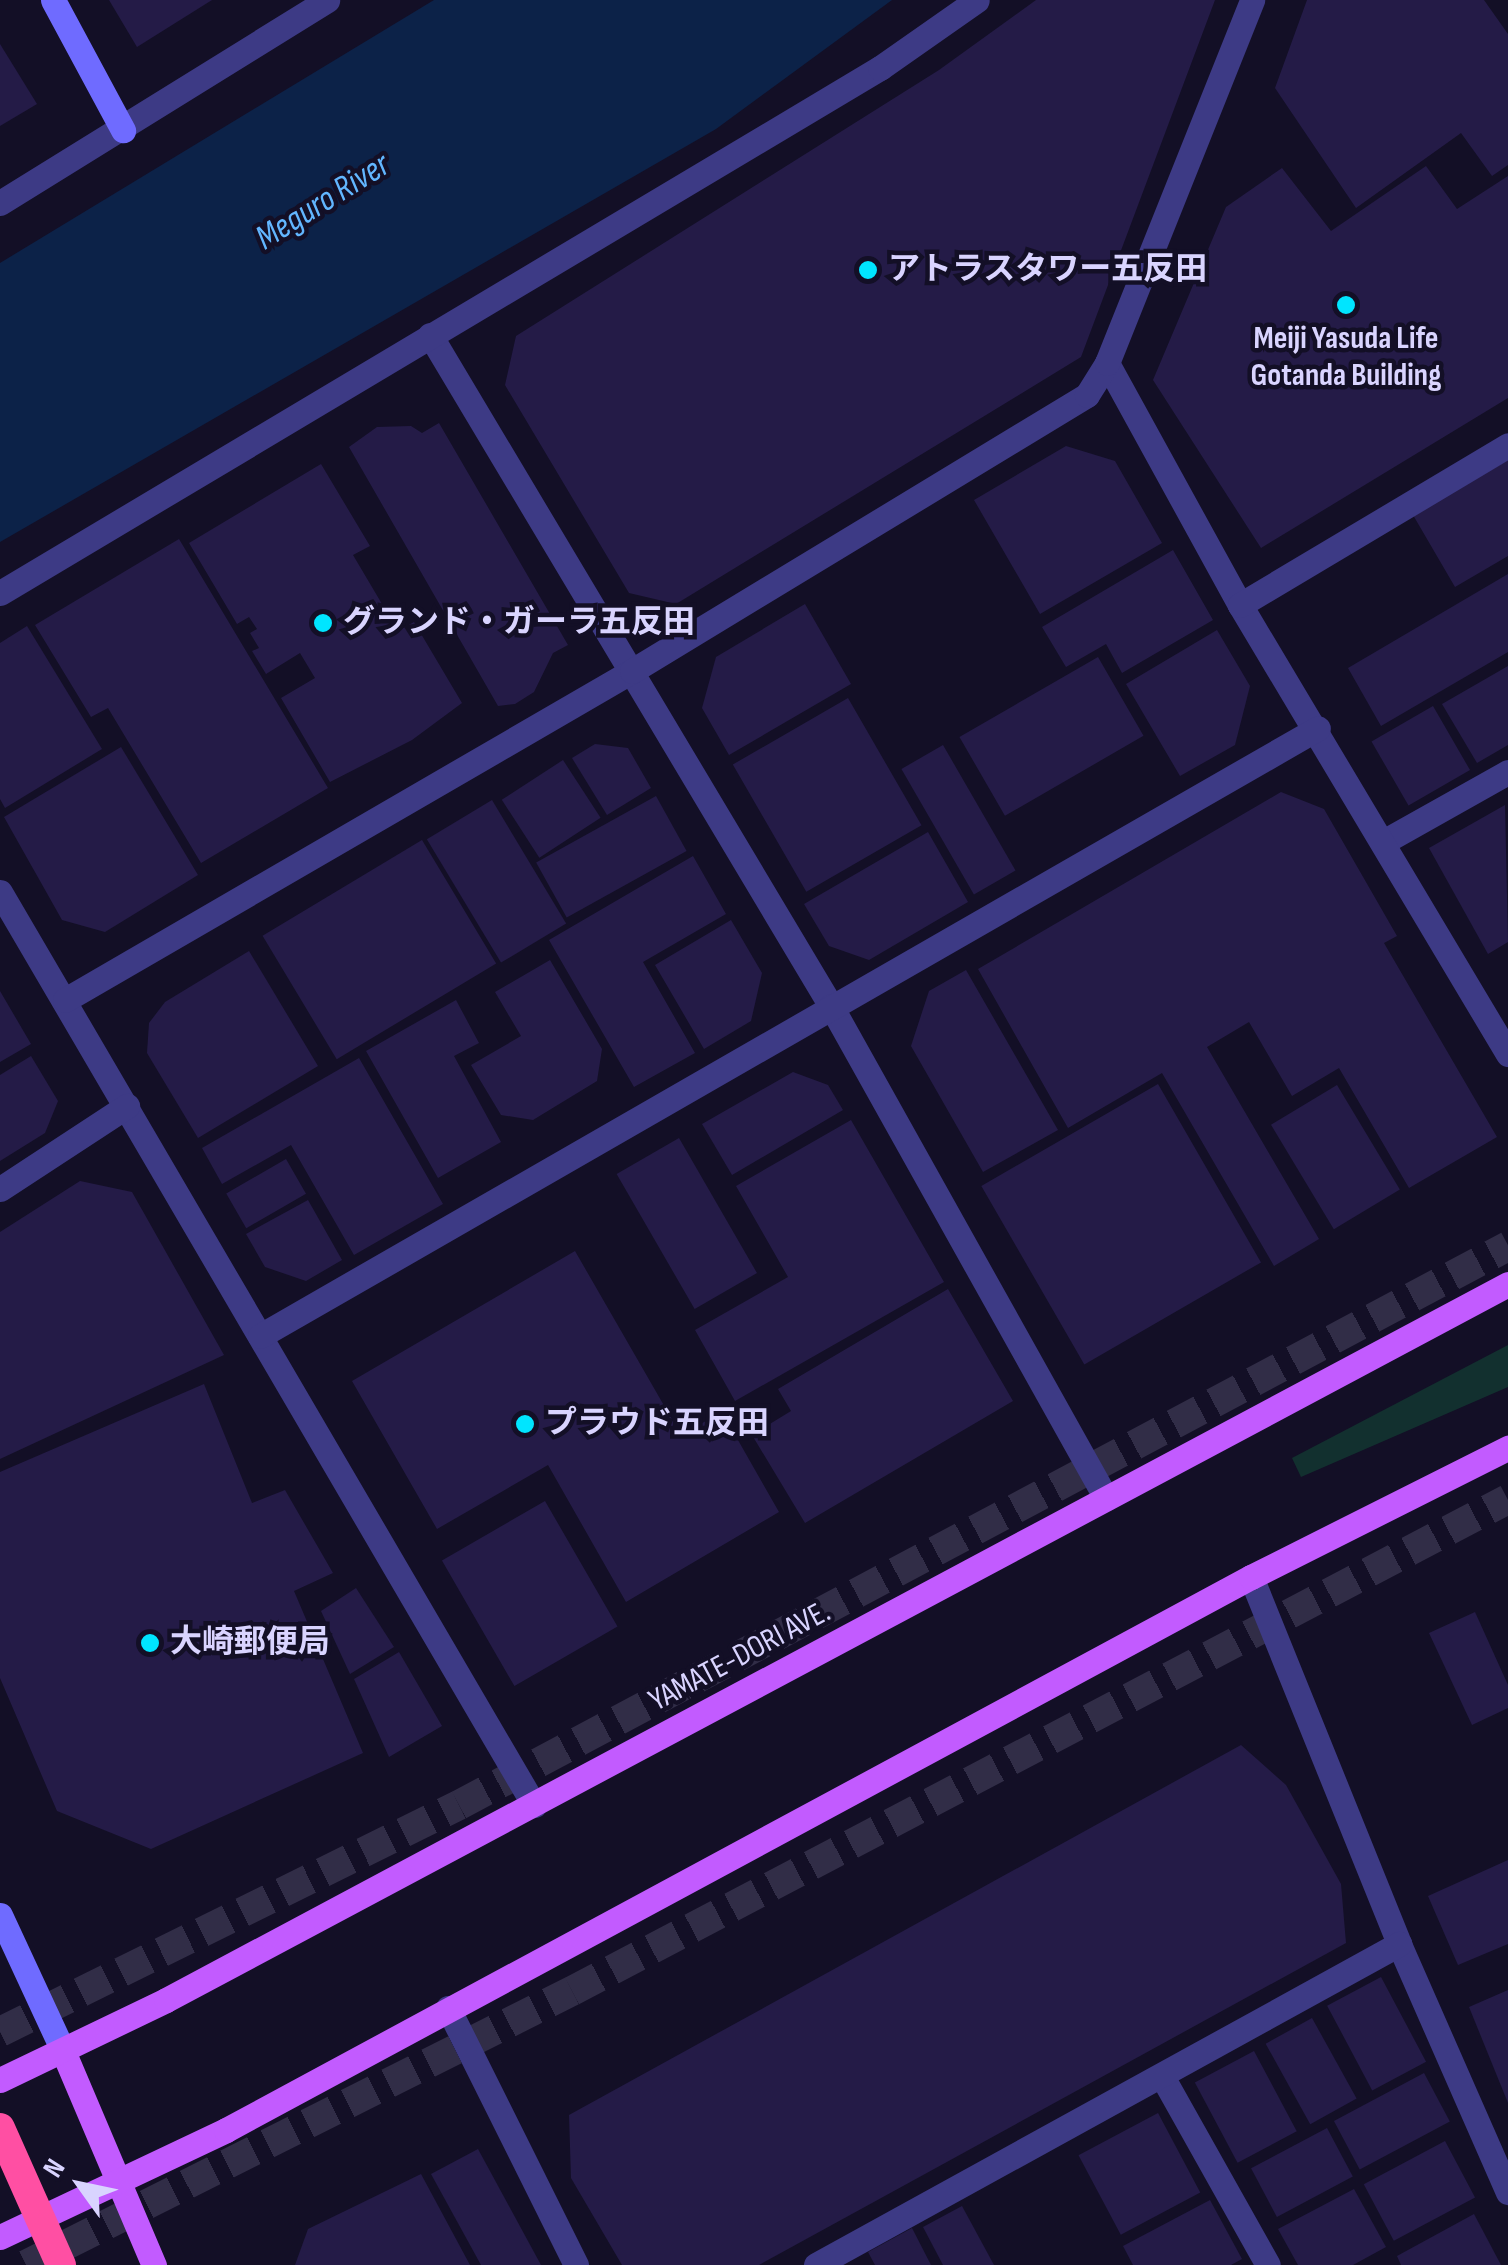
<!DOCTYPE html>
<html>
<head>
<meta charset="utf-8">
<style>
	body { margin:0 }
	#map { position:relative; width:1508px; height:2265px; overflow:hidden; background:#130f26; font-family:"Sofia Sans Condensed","Noto Sans JP",sans-serif }
	div>[style] { position:absolute }
	.green>* { inset:0; background:#12302f }
	.water>* { inset:0; background:#0c2248 }
	.building>* { inset:0; background:#241b47; transform-origin:0 0 }
	.highway-tunnel>* { height:30px; margin-top:-15px; transform-origin:0; background:repeating-linear-gradient(90deg,#312d47 0 30px,transparent 0 45px) }
	.lane>* { height:25px; margin:-12.5px; padding:0 12.5px; transform-origin:12.5px; border-radius:12.5px; background:#3d3a85 }
	.street>* { height:25px; margin:-12.5px; padding:0 12.5px; transform-origin:12.5px; border-radius:12.5px; background:#3d3a85 }
	.secondary>* { height:25px; margin:-12.5px; padding:0 12.5px; transform-origin:12.5px; border-radius:12.5px; background:#6f6bff }
	.primary>* { height:25px; margin:-12.5px; padding:0 12.5px; transform-origin:12.5px; border-radius:12.5px; background:#c25bff }
	.highway-bridge>* { height:30px; margin:-15px; padding:0 15px; transform-origin:15px; border-radius:15px; background:#ff4fa3 }
	.dots>* { width:28px; height:28px; translate:-50% -50%; box-sizing:border-box; border:5px solid #130f26; border-radius:50% }
	span { translate:-50% -50%; white-space:nowrap; text-align:center; line-height:1.15; -webkit-text-stroke:9px #130f26; paint-order:stroke }
	.poi-label { font-size:32px; color:#d9d4ff; font-weight:700 }
	.left { translate:0 -50%; text-align:left }
	.street-label { font-size:32px; color:#d9d4ff }
	.water-label { font-size:35px; color:#62b6ff; font-style:italic }
	.north { position:absolute; left:30px; top:2135px; width:100px; height:100px; -webkit-text-stroke:8px #130f26; paint-order:stroke; rotate:303deg; font-size:28px; font-weight:700; line-height:40px; text-align:center; color:#d9d4ff }
	.north::after { content:''; display:block; margin:auto; width:35px; height:45px; background:#d9d4ff; clip-path:polygon(50% 0,100% 100%,50% 72%,0 100%) }
</style>
</head>
<body>
<div id="map">
	<div class="green">
		<div style="clip-path:polygon(1508px 1345px,1508px 1387px,1301px 1477px,1292px 1458px)"></div>
	</div>
	<div class="water">
		<div style="clip-path:polygon(434px 0,892px 0,716px 129px,0 542px,0 263px)"></div>
	</div>
	<div class="building">
		<div style="clip-path:polygon(109px 0,212px 0,137px 47px)"></div>
		<div style="clip-path:polygon(1036px 0,1215px 0,1081px 357px,676px 604px,629px 593px,505px 385px,516px 336px,939px 70px)"></div>
		<div style="clip-path:polygon(1307px 0,1484px 0,1508px 34px,1508px 165px,1492px 176px,1461px 133px,1356px 208px,1275px 88px)"></div>
		<div style="clip-path:polygon(0 44px,37px 104px,0 126px)"></div>
		<div style="clip-path:polygon(1426px 166px,1457px 209px,1508px 176px,1508px 398px,1261px 548px,1153px 380px,1226px 207px,1282px 168px,1331px 231px)"></div>
		<div style="clip-path:polygon(439px 423px,568px 645px,553px 653px,534px 692px,515px 704px,498px 706px,349px 447px,377px 427px,411px 426px,422px 433px)"></div>
		<div style="clip-path:polygon(1066px 446px,1115px 461px,1162px 543px,1040px 614px,974px 500px)"></div>
		<div style="clip-path:polygon(1508px 460px,1508px 556px,1455px 587px,1413px 515px)"></div>
		<div style="clip-path:polygon(321px 464px,370px 546px,353px 555px,398px 631px,414px 622px,462px 703px,412px 740px,330px 782px,281px 698px,315px 678px,300px 653px,266px 674px,252px 651px,259px 648px,250px 633px,257px 629px,249px 617px,237px 624px,189px 543px)"></div>
		<div style="clip-path:polygon(179px 539px,328px 788px,201px 863px,108px 708px,91px 717px,35px 625px)"></div>
		<div style="clip-path:polygon(1173px 550px,1213px 620px,1122px 673px,1106px 644px,1066px 667px,1042px 627px)"></div>
		<div style="clip-path:polygon(1508px 574px,1508px 652px,1381px 726px,1348px 668px)"></div>
		<div style="clip-path:polygon(805px 604px,851px 684px,729px 755px,702px 708px,716px 657px)"></div>
		<div style="clip-path:polygon(27px 626px,102px 749px,5px 808px,0 799px,0 643px)"></div>
		<div style="clip-path:polygon(1217px 630px,1250px 686px,1235px 745px,1180px 776px,1126px 684px)"></div>
		<div style="left:1098px;top:657px;width:91px;height:160px;rotate:60deg"></div>
		<div style="clip-path:polygon(1508px 666px,1508px 745px,1477px 763px,1442px 704px)"></div>
		<div style="left:848px;top:698px;width:147px;height:133px;rotate:60deg"></div>
		<div style="left:1433px;top:706px;width:74px;height:71px;rotate:60deg"></div>
		<div style="clip-path:polygon(595px 744px,628px 748px,651px 788px,607px 815px,572px 758px)"></div>
		<div style="left:943px;top:745px;width:145px;height:48px;rotate:60deg"></div>
		<div style="clip-path:polygon(121px 747px,198px 875px,105px 932px,62px 920px,4px 817px)"></div>
		<div style="left:563px;top:760px;width:69px;height:73px;rotate:57deg"></div>
		<div style="clip-path:polygon(1281px 792px,1324px 809px,1397px 936px,1384px 943px,1497px 1137px,1409px 1188px,1339px 1068px,1292px 1096px,1249px 1022px,1207px 1047px,1319px 1239px,1274px 1266px,1162px 1073px,1068px 1128px,978px 969px)"></div>
		<div style="left:656px;top:796px;width:63px;height:137px;rotate:61deg"></div>
		<div style="left:492px;top:800px;width:144px;height:76px;rotate:59deg"></div>
		<div style="clip-path:polygon(1505px 805px,1508px 942px,1488px 954px,1429px 848px)"></div>
		<div style="clip-path:polygon(928px 832px,968px 902px,869px 960px,829px 946px,804px 904px)"></div>
		<div style="left:422px;top:840px;width:144px;height:186px;rotate:59deg"></div>
		<div style="clip-path:polygon(693px 856px,726px 914px,643px 962px,695px 1053px,634px 1087px,549px 940px)"></div>
		<div style="clip-path:polygon(731px 920px,762px 973px,751px 1021px,704px 1049px,655px 965px)"></div>
		<div style="clip-path:polygon(249px 951px,318px 1066px,198px 1138px,147px 1053px,149px 1023px,165px 1002px)"></div>
		<div style="clip-path:polygon(550px 960px,602px 1049px,597px 1081px,533px 1120px,501px 1115px,471px 1065px,521px 1036px,495px 992px)"></div>
		<div style="clip-path:polygon(966px 970px,1058px 1130px,983px 1172px,911px 1046px,929px 991px)"></div>
		<div style="clip-path:polygon(0 991px,31px 1044px,0 1062px)"></div>
		<div style="clip-path:polygon(456px 1000px,479px 1043px,454px 1056px,501px 1142px,438px 1178px,366px 1051px)"></div>
		<div style="clip-path:polygon(31px 1056px,58px 1101px,45px 1133px,0 1161px,0 1075px)"></div>
		<div style="clip-path:polygon(359px 1058px,443px 1204px,354px 1255px,291px 1145px,222px 1184px,202px 1148px)"></div>
		<div style="clip-path:polygon(793px 1072px,828px 1085px,843px 1110px,732px 1175px,702px 1124px)"></div>
		<div style="left:1158px;top:1084px;width:206px;height:204px;rotate:60deg"></div>
		<div style="left:1337px;top:1085px;width:122px;height:77px;rotate:59deg"></div>
		<div style="clip-path:polygon(851px 1120px,944px 1282px,735px 1401px,695px 1330px,788px 1277px,736px 1186px)"></div>
		<div style="left:679px;top:1138px;width:156px;height:72px;rotate:60deg"></div>
		<div style="left:286px;top:1159px;width:40px;height:69px;rotate:60deg"></div>
		<div style="clip-path:polygon(80px 1181px,132px 1192px,224px 1355px,0 1459px,0 1232px)"></div>
		<div style="clip-path:polygon(308px 1200px,342px 1260px,306px 1281px,265px 1267px,246px 1234px)"></div>
		<div style="clip-path:polygon(575px 1251px,681px 1435px,722px 1412px,779px 1512px,626px 1602px,548px 1465px,437px 1529px,352px 1381px)"></div>
		<div style="clip-path:polygon(948px 1289px,1013px 1401px,805px 1523px,752px 1435px,791px 1411px,778px 1389px)"></div>
		<div style="clip-path:polygon(204px 1384px,252px 1503px,285px 1490px,333px 1573px,294px 1591px,363px 1753px,151px 1849px,57px 1811px,0 1678px,0 1472px)"></div>
		<div style="left:545px;top:1501px;width:145px;height:119px;rotate:60deg"></div>
		<div style="clip-path:polygon(356px 1588px,394px 1647px,350px 1674px,321px 1611px)"></div>
		<div style="clip-path:polygon(1475px 1612px,1508px 1685px,1508px 1708px,1472px 1725px,1429px 1633px)"></div>
		<div style="clip-path:polygon(399px 1652px,442px 1726px,389px 1757px,354px 1679px)"></div>
		<div style="clip-path:polygon(1241px 1745px,1286px 1785px,1341px 1884px,1346px 1943px,759px 2265px,622px 2265px,571px 2178px,569px 2115px)"></div>
		<div style="clip-path:polygon(1508px 1860px,1508px 1944px,1458px 1965px,1428px 1896px)"></div>
		<div style="left:1381px;top:1977px;width:96px;height:61px;rotate:62deg"></div>
		<div style="clip-path:polygon(1508px 1990px,1508px 2103px,1469px 2007px)"></div>
		<div style="left:1312px;top:2018px;width:92px;height:53px;rotate:61deg"></div>
		<div style="left:1254px;top:2051px;width:91px;height:67px;rotate:62deg"></div>
		<div style="left:1424px;top:2073px;width:55px;height:102px;rotate:62deg"></div>
		<div style="left:1158px;top:2113px;width:90px;height:90px;rotate:62deg"></div>
		<div style="left:1327px;top:2128px;width:55px;height:86px;rotate:62deg"></div>
		<div style="left:1445px;top:2141px;width:64px;height:92px;rotate:62deg"></div>
		<div style="clip-path:polygon(478px 2149px,541px 2265px,481px 2265px,431px 2174px)"></div>
		<div style="clip-path:polygon(421px 2174px,470px 2265px,295px 2265px,308px 2229px)"></div>
		<div style="clip-path:polygon(1354px 2189px,1386px 2247px,1353px 2265px,1298px 2265px,1278px 2229px)"></div>
		<div style="clip-path:polygon(1210px 2200px,1242px 2259px,1231px 2265px,1133px 2265px,1123px 2246px)"></div>
		<div style="clip-path:polygon(962px 2206px,994px 2265px,943px 2265px,923px 2227px)"></div>
		<div style="clip-path:polygon(1474px 2214px,1501px 2265px,1401px 2265px,1397px 2256px)"></div>
		<div style="clip-path:polygon(912px 2228px,931px 2265px,875px 2265px,868px 2252px)"></div>
	</div>
	<div class="highway-tunnel">
		<div style="left:0;top:2032px;width:512px;rotate:-26.31deg"></div>
		<div style="left:459px;top:1805px;width:1189px;rotate:-28.05deg"></div>
		<div style="left:26px;top:2265px;width:611px;rotate:-26.65deg"></div>
		<div style="left:572px;top:1991px;width:1057px;rotate:-27.73deg"></div>
	</div>
	<div class="lane">
		<div style="left:1385px;top:841px;width:141px;rotate:-29.3deg"></div>
	</div>
	<div class="street">
		<div style="left:0;top:203px;width:385px;rotate:-31.8deg"></div>
		<div style="left:430px;top:335px;width:782px;rotate:59.14deg"></div>
		<div style="left:831px;top:1006px;width:564px;rotate:60.8deg"></div>
		<div style="left:1107px;top:363px;width:276px;rotate:61.2deg"></div>
		<div style="left:1240px;top:605px;width:523px;rotate:59.17deg"></div>
		<div style="left:0;top:593px;width:1025px;rotate:-30.82deg"></div>
		<div style="left:880px;top:68px;width:118px;rotate:-35deg"></div>
		<div style="left:1240px;top:605px;width:312px;rotate:-30.8deg"></div>
		<div style="left:0;top:892px;width:1058px;rotate:59.68deg"></div>
		<div style="left:65px;top:1000px;width:656px;rotate:-30.12deg"></div>
		<div style="left:632px;top:671px;width:532px;rotate:-31.24deg"></div>
		<div style="left:1087px;top:395px;width:38px;rotate:-58deg"></div>
		<div style="left:1107px;top:363px;width:391px;rotate:-68.2deg"></div>
		<div style="left:0;top:1189px;width:152px;rotate:-33.2deg"></div>
		<div style="left:260px;top:1336px;width:1220px;rotate:-29.88deg"></div>
		<div style="left:1251px;top:1577px;width:396px;rotate:68deg"></div>
		<div style="left:1399px;top:1944px;width:271px;rotate:66.3deg"></div>
		<div style="left:448px;top:2008px;width:287px;rotate:63.5deg"></div>
		<div style="left:1163px;top:2078px;width:214px;rotate:60.7deg"></div>
		<div style="left:816px;top:2265px;width:666px;rotate:-28.84deg"></div>
	</div>
	<div class="secondary">
		<div style="left:53px;top:0;width:148px;rotate:61.7deg"></div>
		<div style="left:0;top:1915px;width:150px;rotate:65.1deg"></div>
	</div>
	<div class="primary">
		<div style="left:63px;top:2051px;width:233px;rotate:67deg"></div>
		<div style="left:0;top:2080px;width:184px;rotate:-25.7deg"></div>
		<div style="left:166px;top:2000px;width:1521px;rotate:-28.08deg"></div>
		<div style="left:0;top:2237px;width:250px;rotate:-25.3deg"></div>
		<div style="left:226px;top:2130px;width:1165px;rotate:-28.35deg"></div>
		<div style="left:1251px;top:1577px;width:288px;rotate:-26.7deg"></div>
	</div>
	<div class="highway-bridge">
		<div style="left:0;top:2128px;width:150px;rotate:66deg"></div>
	</div>
	<div class="dots">
		<div style="left:868px;top:270px;background:#00e5ff"></div>
		<div style="left:1346px;top:305px;background:#00e5ff"></div>
		<div style="left:323px;top:623px;background:#00e5ff"></div>
		<div style="left:525px;top:1424px;background:#00e5ff"></div>
		<div style="left:150px;top:1643px;background:#00e5ff"></div>
	</div>
	<div class="poi-label">
		<span class="left" style="left:888px;top:270px">アトラスタワー五反田</span>
		<span style="left:1346px;top:358px">Meiji Yasuda Life<br>Gotanda Building</span>
		<span class="left" style="left:343px;top:623px">グランド・ガーラ五反田</span>
		<span class="left" style="left:545px;top:1424px">プラウド五反田</span>
		<span class="left" style="left:170px;top:1643px">大崎郵便局</span>
	</div>
	<div class="street-label">
		<span style="left:740px;top:1657px;rotate:-28deg">YAMATE-DORI AVE.</span>
	</div>
	<div class="water-label">
		<span style="left:323px;top:202px;rotate:-32deg">Meguro River</span>
	</div>
	<div class="north">N</div>
</div>
</body>
</html>
